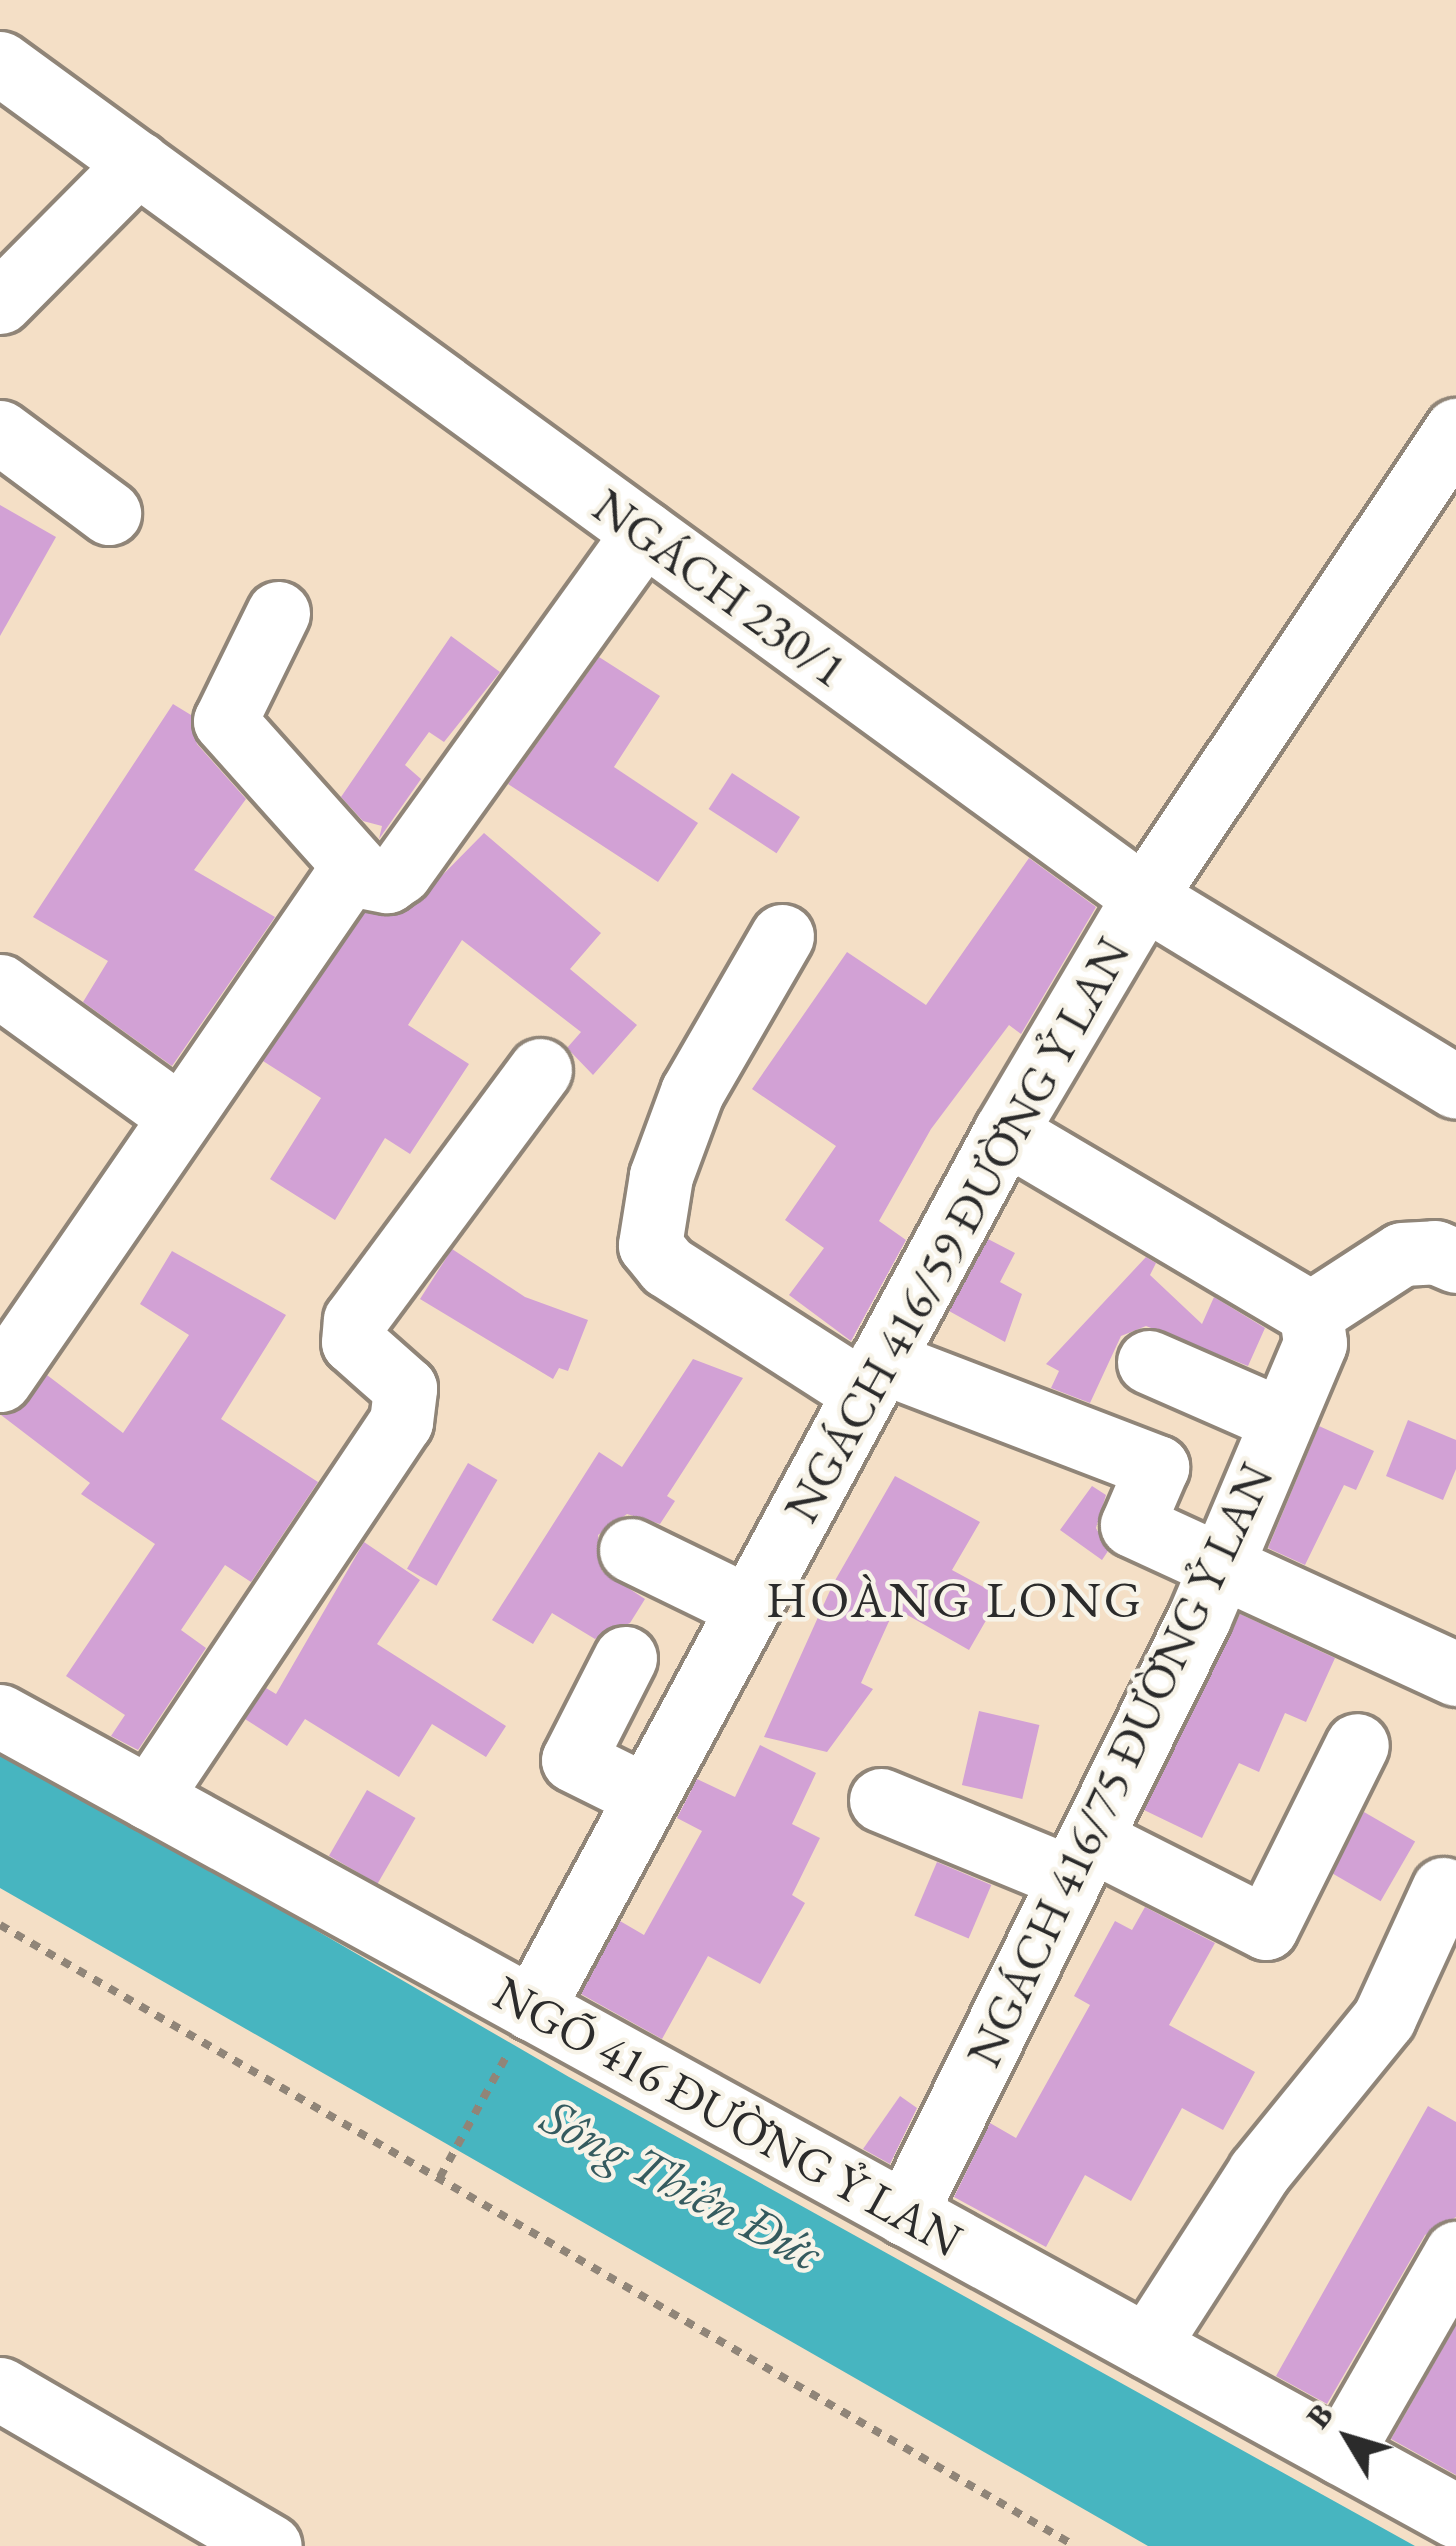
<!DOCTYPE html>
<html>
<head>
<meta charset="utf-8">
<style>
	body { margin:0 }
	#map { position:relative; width:1456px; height:2546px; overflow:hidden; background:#f4dfc6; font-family:"EB Garamond",serif }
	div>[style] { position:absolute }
	.water>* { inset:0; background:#47b5c0 }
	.building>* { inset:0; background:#d2a1d5; transform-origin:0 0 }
	.path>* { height:8px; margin-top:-4px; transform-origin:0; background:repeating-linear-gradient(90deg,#908578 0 9px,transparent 0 18px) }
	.roads { filter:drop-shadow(3px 0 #908578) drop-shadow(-3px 0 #908578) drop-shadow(0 3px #908578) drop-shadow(0 -3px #908578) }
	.minor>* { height:63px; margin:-31.5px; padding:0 31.5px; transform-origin:31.5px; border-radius:31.5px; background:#fff }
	span { translate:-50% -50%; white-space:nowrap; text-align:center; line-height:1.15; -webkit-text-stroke:9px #f7f3e8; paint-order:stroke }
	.street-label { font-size:48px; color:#2b2b2b }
	.neighbourhood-label { font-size:51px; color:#2b2b2b; letter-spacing:3px }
	.water-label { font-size:51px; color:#355b5f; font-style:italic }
	.north { position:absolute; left:1288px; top:2378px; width:120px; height:120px; -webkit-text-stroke:9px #f7f3e8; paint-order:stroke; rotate:308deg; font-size:33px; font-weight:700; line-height:48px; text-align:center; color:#2b2b2b }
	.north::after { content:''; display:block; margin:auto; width:42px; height:54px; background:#2b2b2b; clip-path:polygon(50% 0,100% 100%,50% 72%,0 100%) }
</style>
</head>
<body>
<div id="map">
	<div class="water">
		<div style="clip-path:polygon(0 1747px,569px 2077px,1415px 2546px,1148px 2546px,0 1888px)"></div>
	</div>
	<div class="building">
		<div style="clip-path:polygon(0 505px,56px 537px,0 636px)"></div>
		<div style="clip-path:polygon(451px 636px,500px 672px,444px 742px,429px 732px,405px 765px,421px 779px,379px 839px,382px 826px,363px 821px,341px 797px)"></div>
		<div style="clip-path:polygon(599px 657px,660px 696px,614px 767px,698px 823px,658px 882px,508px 784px)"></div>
		<div style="clip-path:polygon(173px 704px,191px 715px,197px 744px,246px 799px,194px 870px,275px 917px,172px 1066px,83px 1002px,108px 961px,33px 917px)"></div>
		<div style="left:732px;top:773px;width:81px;height:43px;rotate:33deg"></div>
		<div style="clip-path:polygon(484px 833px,601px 933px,570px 969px,637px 1025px,593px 1075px,567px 1048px,581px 1032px,462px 940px,408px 1025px,469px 1064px,410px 1154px,385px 1138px,335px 1220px,270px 1179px,321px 1098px,263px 1061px,364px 913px,407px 911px)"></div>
		<div style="clip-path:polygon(1029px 858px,1096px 907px,1021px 1034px,1009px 1025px,931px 1129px,879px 1221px,906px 1240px,851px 1341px,789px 1295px,824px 1248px,785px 1220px,836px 1146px,752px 1089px,847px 952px,926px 1005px)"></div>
		<div style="clip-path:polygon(988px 1239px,1015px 1253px,1000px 1282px,1022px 1294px,1005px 1342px,949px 1311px)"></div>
		<div style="clip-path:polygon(452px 1249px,525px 1297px,588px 1320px,568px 1371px,559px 1368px,553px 1379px,420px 1299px)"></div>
		<div style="clip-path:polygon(172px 1251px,286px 1315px,221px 1419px,318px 1482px,251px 1582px,225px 1565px,181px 1630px,206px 1648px,138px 1750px,111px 1736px,125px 1715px,66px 1676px,155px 1544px,81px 1494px,90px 1483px,1px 1415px,29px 1401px,47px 1375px,123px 1433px,189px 1335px,140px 1304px)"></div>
		<div style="clip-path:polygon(1146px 1257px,1156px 1263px,1150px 1275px,1202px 1324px,1214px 1297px,1265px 1328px,1248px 1366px,1146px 1326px,1121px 1336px,1090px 1403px,1051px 1388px,1059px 1371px,1046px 1364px)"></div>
		<div style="clip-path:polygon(693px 1359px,743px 1378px,667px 1496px,675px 1501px,660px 1524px,627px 1514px,598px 1535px,602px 1571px,645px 1599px,630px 1623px,595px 1639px,552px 1613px,533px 1644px,492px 1620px,599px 1452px,622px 1467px)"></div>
		<div style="clip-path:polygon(1408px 1420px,1456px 1440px,1456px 1469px,1443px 1500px,1386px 1476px)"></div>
		<div style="clip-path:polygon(1319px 1426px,1374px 1451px,1356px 1490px,1344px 1485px,1305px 1565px,1268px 1548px)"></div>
		<div style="left:468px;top:1463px;width:34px;height:122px;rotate:30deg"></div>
		<div style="clip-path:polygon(895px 1476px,980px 1522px,952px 1570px,1000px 1596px,969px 1650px,895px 1608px,861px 1683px,873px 1689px,827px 1752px,764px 1737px,833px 1584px)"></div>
		<div style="clip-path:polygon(1092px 1486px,1106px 1495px,1096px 1528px,1108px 1551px,1102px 1560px,1060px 1530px)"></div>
		<div style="clip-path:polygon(364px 1542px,420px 1580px,377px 1644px,506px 1726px,486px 1757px,432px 1724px,399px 1777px,305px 1719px,287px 1746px,245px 1719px,266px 1688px,276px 1694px)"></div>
		<div style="clip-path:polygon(1240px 1614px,1335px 1658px,1306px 1722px,1285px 1713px,1259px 1772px,1239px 1763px,1202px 1838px,1144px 1810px)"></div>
		<div style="left:979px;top:1711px;width:62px;height:76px;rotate:13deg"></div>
		<div style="clip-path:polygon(760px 1745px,816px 1773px,792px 1824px,820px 1838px,792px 1895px,805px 1903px,760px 1984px,708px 1956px,662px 2039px,581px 1994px,620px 1921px,644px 1935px,702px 1831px,677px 1818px,697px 1779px,735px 1797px)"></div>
		<div style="left:367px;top:1790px;width:56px;height:76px;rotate:30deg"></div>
		<div style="left:1364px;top:1812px;width:59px;height:69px;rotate:30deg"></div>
		<div style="left:937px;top:1862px;width:59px;height:58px;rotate:23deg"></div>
		<div style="clip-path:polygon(1145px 1907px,1215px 1943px,1169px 2025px,1255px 2072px,1223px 2130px,1182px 2108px,1131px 2201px,1085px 2175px,1046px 2247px,954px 2197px,990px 2123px,1016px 2138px,1090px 2005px,1074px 1996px,1115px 1921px,1132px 1930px)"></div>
		<div style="clip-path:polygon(900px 2096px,917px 2108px,890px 2164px,863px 2149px)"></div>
		<div style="clip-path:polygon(1428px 2106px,1456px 2122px,1456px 2217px,1425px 2235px,1327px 2404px,1276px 2376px)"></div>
		<div style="clip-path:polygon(1456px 2325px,1456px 2475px,1391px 2439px)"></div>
	</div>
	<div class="path">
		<div style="left:0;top:1925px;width:1241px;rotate:30.01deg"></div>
		<div style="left:440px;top:2177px;width:137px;rotate:-61.2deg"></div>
	</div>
	<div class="roads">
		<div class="minor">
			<div style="left:0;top:63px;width:1416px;rotate:36.09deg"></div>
			<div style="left:1144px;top:897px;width:365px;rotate:31.3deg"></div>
			<div style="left:0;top:302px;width:196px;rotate:-45.2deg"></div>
			<div style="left:0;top:432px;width:136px;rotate:36.6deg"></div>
			<div style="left:278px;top:613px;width:120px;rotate:116.1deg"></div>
			<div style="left:225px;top:721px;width:204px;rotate:48.2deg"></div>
			<div style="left:782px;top:936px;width:180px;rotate:120deg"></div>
			<div style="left:692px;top:1092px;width:90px;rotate:110.3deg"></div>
			<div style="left:661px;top:1176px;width:70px;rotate:99.1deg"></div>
			<div style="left:650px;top:1245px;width:27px;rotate:51deg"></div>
			<div style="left:667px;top:1266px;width:233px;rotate:32.7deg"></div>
			<div style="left:0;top:986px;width:218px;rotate:35.9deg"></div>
			<div style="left:1005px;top:1132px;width:356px;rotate:30.6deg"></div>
			<div style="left:1311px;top:1313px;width:108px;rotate:-33deg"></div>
			<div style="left:1402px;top:1254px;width:33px;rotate:-3deg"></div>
			<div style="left:1435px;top:1252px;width:23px;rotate:23deg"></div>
			<div style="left:881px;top:1361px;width:296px;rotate:21deg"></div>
			<div style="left:1157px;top:1467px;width:63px;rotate:113.3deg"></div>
			<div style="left:1132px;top:1525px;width:357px;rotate:24.7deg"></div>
			<div style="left:1149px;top:1362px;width:145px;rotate:23.6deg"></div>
			<div style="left:0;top:1380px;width:602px;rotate:-55.49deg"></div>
			<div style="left:341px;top:884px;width:13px;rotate:-48deg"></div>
			<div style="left:350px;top:874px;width:38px;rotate:11deg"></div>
			<div style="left:387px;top:881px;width:16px;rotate:-35deg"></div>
			<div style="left:400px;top:872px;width:418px;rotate:-54.3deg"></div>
			<div style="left:631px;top:1550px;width:130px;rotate:26deg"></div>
			<div style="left:625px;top:1658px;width:114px;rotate:117deg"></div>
			<div style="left:573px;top:1760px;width:81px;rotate:26.3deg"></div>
			<div style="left:0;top:1716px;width:1661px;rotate:28.79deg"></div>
			<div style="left:149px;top:1798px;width:453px;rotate:-56.2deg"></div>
			<div style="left:401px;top:1422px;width:34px;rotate:-83deg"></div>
			<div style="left:405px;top:1388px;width:69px;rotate:-138.5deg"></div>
			<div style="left:353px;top:1342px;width:22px;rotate:-85deg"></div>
			<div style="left:355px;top:1320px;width:311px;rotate:-53.5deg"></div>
			<div style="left:881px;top:1800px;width:204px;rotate:22.4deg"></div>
			<div style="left:1090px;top:1839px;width:197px;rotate:26.8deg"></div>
			<div style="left:1266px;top:1928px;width:204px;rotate:-63.6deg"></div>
			<div style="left:532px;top:2009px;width:996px;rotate:-61.66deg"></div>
			<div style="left:1005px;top:1132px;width:273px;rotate:-59.4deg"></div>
			<div style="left:1144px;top:897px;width:562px;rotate:-56.25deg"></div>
			<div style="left:905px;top:2214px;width:665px;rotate:-63.74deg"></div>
			<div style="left:1199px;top:1618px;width:298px;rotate:-67.1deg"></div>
			<div style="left:1315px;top:1343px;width:30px;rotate:-98deg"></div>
			<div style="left:1147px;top:2346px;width:207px;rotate:-57.2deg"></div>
			<div style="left:1259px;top:2172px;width:198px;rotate:-50.9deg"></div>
			<div style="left:1384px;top:2018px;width:142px;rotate:-65.4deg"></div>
			<div style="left:0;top:2389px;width:312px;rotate:30.2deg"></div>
			<div style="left:1341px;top:2453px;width:231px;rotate:-60.1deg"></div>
		</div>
	</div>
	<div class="street-label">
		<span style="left:720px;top:588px;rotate:36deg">NGÁCH 230/1</span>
		<span style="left:957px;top:1230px;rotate:-61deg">NGÁCH 416/59 ĐƯỜNG Ỷ LAN</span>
		<span style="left:1120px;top:1765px;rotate:-65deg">NGÁCH 416/75 ĐƯỜNG Ỷ LAN</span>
		<span style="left:728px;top:2116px;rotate:29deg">NGÕ 416 ĐƯỜNG Ỷ LAN</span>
	</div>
	<div class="neighbourhood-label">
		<span style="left:955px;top:1599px">HOÀNG LONG</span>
	</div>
	<div class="water-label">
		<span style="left:682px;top:2184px;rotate:28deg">Sông Thiên Đức</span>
	</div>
	<div class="north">B</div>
</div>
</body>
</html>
